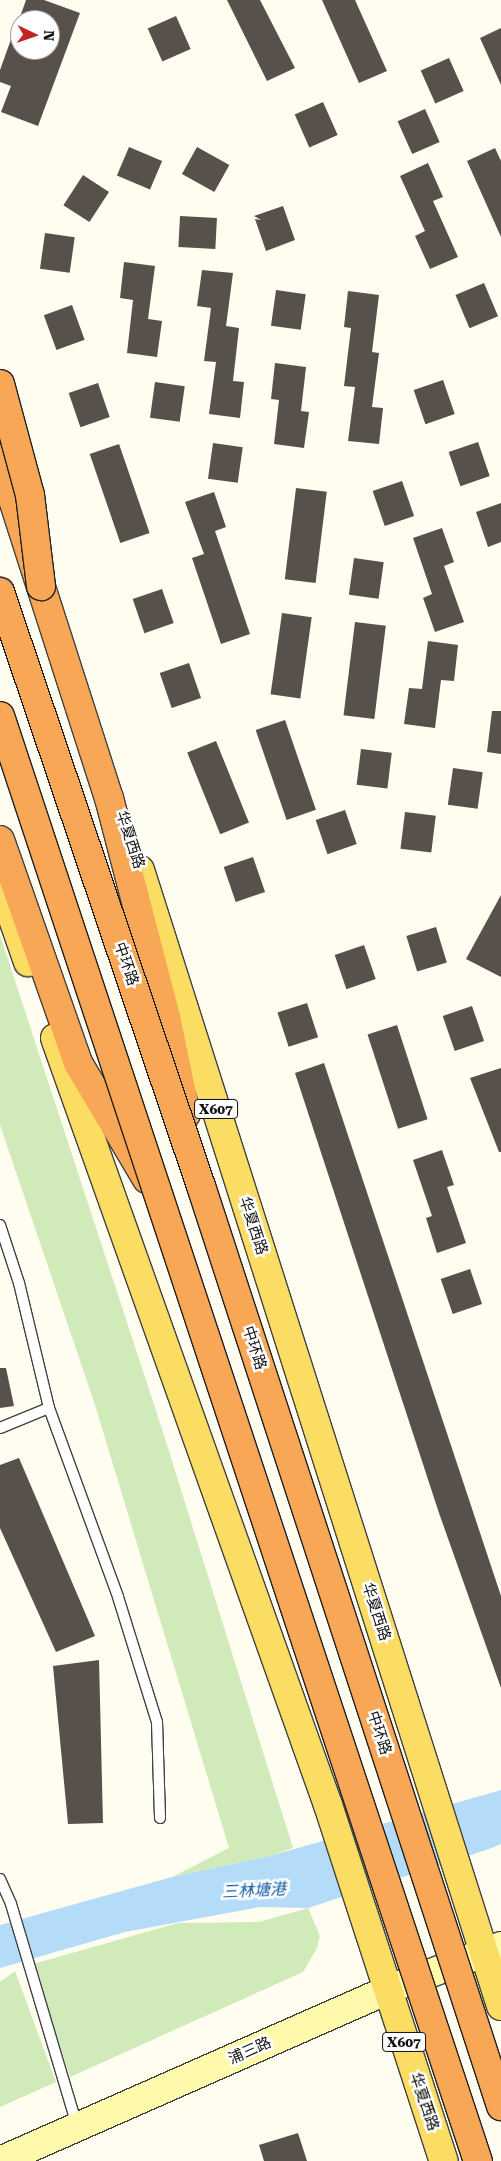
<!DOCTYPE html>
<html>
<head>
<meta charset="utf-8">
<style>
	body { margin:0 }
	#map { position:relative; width:501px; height:2161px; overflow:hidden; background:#fffdf0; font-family:"Roboto Serif","Noto Sans SC",serif }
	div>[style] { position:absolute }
	.green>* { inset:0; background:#d0ebb9 }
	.water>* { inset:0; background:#b4dbf7 }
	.building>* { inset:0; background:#58504b; transform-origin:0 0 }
	.roads { filter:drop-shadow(1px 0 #424242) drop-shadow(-1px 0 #424242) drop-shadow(0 1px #424242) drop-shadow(0 -1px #424242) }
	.lane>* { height:10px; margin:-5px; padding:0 5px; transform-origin:5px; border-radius:5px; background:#fff }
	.secondary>* { height:28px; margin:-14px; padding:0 14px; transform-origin:14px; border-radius:14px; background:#fff9ab }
	.primary>* { height:28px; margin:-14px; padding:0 14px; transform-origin:14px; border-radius:14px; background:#fbdd64 }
	.highway>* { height:28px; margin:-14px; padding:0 14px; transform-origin:14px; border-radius:14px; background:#f7a756 }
	.bridges { filter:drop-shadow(1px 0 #202020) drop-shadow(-1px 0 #202020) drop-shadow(0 1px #202020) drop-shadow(0 -1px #202020) }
	.highway-bridge>* { height:28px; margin:-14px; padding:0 14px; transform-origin:14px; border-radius:14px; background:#f7a756 }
	span { translate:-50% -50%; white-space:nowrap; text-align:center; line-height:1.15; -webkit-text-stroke:5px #fff; paint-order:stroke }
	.shield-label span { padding:1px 4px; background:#fff; border:1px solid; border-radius:4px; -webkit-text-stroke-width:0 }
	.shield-label { font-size:14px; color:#0f0f0f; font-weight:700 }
	.street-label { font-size:15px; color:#0f0f0f }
	.water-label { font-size:16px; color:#145fa4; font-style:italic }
	.north { position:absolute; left:10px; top:10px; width:50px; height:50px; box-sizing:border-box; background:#fff; border:1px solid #9f9f9f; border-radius:50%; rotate:93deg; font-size:14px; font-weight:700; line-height:20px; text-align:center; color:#0f0f0f }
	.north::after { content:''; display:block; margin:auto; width:18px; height:22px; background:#c22323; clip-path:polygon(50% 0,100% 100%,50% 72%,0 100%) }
</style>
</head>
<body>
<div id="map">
	<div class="green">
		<div style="clip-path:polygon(0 935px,162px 1429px,293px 1848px,270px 1856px,172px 1877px,229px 1848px,95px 1405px,0 1125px)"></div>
		<div style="clip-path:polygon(308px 1908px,320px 1936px,317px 1948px,303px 1972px,70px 2077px,33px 1964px,178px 1923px,259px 1922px)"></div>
		<div style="clip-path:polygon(15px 1971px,56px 2082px,0 2107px,0 1982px)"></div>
	</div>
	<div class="water">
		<div style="clip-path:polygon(501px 1790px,501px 1844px,489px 1849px,308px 1908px,260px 1907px,125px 1932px,0 1968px,0 1925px,172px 1877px,270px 1856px)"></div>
	</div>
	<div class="building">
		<div style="clip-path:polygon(26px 0,44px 0,80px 13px,38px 126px,1px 112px,11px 86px,0 82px,0 70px,18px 20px,20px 50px,50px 50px,50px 20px,19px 20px)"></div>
		<div style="clip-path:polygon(227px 0,260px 0,295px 68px,267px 81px)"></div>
		<div style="clip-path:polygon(322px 0,355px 0,387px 71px,359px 83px)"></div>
		<div style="left:176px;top:16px;width:36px;height:31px;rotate:66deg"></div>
		<div style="clip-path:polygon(501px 28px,501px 85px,480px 38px)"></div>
		<div style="left:449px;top:58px;width:36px;height:31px;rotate:66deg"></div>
		<div style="left:323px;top:102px;width:36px;height:31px;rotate:66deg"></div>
		<div style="left:425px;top:109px;width:36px;height:30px;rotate:66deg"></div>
		<div style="left:129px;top:147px;width:36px;height:31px;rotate:23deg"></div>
		<div style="left:197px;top:147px;width:37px;height:31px;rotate:29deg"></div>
		<div style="clip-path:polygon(495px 148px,501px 161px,501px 237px,467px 161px)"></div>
		<div style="clip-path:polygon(428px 163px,443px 197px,433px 201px,458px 257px,430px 269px,415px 236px,425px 231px,400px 176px)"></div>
		<div style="left:83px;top:175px;width:31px;height:36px;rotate:33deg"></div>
		<div style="clip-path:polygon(283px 206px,295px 240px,266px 251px,255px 219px,261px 220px,254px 216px)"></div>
		<div style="left:180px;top:216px;width:37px;height:31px;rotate:3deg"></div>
		<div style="left:45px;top:233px;width:30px;height:36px;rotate:8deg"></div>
		<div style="clip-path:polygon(124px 262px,155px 266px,148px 319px,162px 321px,157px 357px,127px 353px,133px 300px,120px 298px)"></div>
		<div style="clip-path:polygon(202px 270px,233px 273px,226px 326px,239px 328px,233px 381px,244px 382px,240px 418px,209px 414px,216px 362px,204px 361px,211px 308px,197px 306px)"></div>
		<div style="left:484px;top:283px;width:36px;height:31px;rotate:67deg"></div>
		<div style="left:276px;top:290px;width:30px;height:36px;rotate:8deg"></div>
		<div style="clip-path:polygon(348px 291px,379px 295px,372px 352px,379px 353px,372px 407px,383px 408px,379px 444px,348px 441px,355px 387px,344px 386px,351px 328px,344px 327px)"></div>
		<div style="left:72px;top:305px;width:37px;height:30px;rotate:70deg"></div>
		<div style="clip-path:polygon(275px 363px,306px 367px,301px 411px,309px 412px,304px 448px,274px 444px,279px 400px,271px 399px)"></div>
		<div style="left:443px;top:380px;width:36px;height:31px;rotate:71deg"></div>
		<div style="left:155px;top:382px;width:30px;height:36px;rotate:8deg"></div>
		<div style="left:98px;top:383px;width:36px;height:31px;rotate:71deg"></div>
		<div style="left:478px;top:442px;width:36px;height:31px;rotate:71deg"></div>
		<div style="left:213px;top:443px;width:30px;height:36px;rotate:8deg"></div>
		<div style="left:119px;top:444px;width:94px;height:31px;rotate:71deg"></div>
		<div style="left:402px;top:481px;width:37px;height:31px;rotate:71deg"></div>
		<div style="left:296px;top:488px;width:31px;height:92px;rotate:7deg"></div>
		<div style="clip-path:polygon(214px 492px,226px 527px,215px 531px,250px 634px,221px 644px,192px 558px,204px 554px,185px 502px)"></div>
		<div style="clip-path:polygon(501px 503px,501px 542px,488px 547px,476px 512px)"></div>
		<div style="clip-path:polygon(442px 528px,454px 562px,444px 566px,464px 622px,435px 632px,423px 598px,432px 594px,413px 538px)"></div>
		<div style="left:354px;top:558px;width:30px;height:37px;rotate:8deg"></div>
		<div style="left:162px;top:589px;width:36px;height:31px;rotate:71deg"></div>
		<div style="left:282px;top:613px;width:30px;height:82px;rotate:8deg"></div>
		<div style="left:355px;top:622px;width:31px;height:94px;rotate:7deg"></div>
		<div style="clip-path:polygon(428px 641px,458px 645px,454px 681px,441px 680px,435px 728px,404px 724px,409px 688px,422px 689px)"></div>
		<div style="left:189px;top:663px;width:37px;height:31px;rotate:71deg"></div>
		<div style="clip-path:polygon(492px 711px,501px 711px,501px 754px,487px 752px)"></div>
		<div style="left:285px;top:720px;width:95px;height:31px;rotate:71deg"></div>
		<div style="left:216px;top:741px;width:88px;height:31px;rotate:68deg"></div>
		<div style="left:361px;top:749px;width:31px;height:36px;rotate:7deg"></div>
		<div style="left:453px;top:768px;width:30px;height:37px;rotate:8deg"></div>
		<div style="left:345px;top:810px;width:36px;height:31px;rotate:71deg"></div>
		<div style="left:405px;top:812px;width:31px;height:37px;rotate:7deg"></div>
		<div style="left:253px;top:857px;width:37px;height:31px;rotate:71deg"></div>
		<div style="clip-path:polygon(501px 895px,501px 977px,466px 959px)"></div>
		<div style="left:436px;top:927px;width:37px;height:31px;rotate:73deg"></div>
		<div style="left:364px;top:945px;width:36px;height:31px;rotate:71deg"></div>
		<div style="left:307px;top:1003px;width:36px;height:31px;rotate:72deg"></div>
		<div style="left:472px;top:1006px;width:37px;height:31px;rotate:71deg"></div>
		<div style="left:397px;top:1025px;width:99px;height:31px;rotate:72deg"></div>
		<div style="clip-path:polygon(324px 1063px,501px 1596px,501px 1688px,439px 1513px,295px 1073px)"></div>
		<div style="clip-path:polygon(501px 1068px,501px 1152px,499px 1152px,470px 1078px)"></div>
		<div style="clip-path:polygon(442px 1150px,454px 1185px,447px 1187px,466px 1243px,437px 1253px,426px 1218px,432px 1216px,413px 1160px)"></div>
		<div style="left:470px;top:1269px;width:37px;height:31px;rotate:71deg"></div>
		<div style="clip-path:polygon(0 1368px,6px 1368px,14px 1406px,0 1408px)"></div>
		<div style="clip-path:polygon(19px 1458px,95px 1636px,56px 1652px,0 1528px,0 1465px)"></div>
		<div style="clip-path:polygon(99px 1660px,103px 1823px,68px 1824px,53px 1666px)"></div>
		<div style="clip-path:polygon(298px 2133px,307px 2161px,264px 2161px,259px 2145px)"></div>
	</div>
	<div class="roads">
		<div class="lane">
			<div style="left:0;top:1225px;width:61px;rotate:71.9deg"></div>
			<div style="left:19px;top:1283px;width:129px;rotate:76.5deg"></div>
			<div style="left:49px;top:1408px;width:201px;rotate:69.9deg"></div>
			<div style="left:118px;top:1597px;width:131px;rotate:72.7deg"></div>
			<div style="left:157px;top:1722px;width:96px;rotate:88.2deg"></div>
			<div style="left:0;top:1428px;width:53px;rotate:-22.2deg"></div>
			<div style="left:0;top:1879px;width:27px;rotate:66deg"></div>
			<div style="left:11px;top:1904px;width:232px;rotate:73.4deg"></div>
		</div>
		<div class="secondary">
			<div style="left:0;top:2161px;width:423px;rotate:-23.8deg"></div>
			<div style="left:387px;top:1990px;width:122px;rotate:-21.1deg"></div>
		</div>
		<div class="primary">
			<div style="left:140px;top:870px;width:1192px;rotate:72.37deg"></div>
			<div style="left:0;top:882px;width:85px;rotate:70.7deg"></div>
			<div style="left:55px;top:1038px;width:814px;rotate:70.41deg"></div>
			<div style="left:328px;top:1805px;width:374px;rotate:72deg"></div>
		</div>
		<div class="highway">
			<div style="left:0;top:459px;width:356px;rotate:72.2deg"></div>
			<div style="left:109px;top:798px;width:226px;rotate:75.4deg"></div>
			<div style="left:166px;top:1017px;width:99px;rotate:78.3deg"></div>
			<div style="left:0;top:840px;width:236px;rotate:70.7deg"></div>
			<div style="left:78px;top:1063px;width:135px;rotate:59.3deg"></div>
		</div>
	</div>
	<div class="bridges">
		<div class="highway-bridge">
			<div style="left:0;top:384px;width:115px;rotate:74.9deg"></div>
			<div style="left:30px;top:495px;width:92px;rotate:83.1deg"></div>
			<div style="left:0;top:592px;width:627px;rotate:71.31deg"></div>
			<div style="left:201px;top:1186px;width:968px;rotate:71.94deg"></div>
			<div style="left:0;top:716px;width:1522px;rotate:71.7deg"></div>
		</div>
	</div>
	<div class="shield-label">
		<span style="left:216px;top:1109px">X607</span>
		<span style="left:404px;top:2042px">X607</span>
	</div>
	<div class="street-label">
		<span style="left:130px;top:840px;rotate:72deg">华夏西路</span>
		<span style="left:126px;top:964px;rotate:71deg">中环路</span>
		<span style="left:253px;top:1226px;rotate:72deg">华夏西路</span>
		<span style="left:254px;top:1348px;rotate:72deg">中环路</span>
		<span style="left:376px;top:1612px;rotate:72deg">华夏西路</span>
		<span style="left:379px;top:1733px;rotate:72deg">中环路</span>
		<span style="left:250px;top:2051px;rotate:-24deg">浦三路</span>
		<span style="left:424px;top:2102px;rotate:71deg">华夏西路</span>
	</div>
	<div class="water-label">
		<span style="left:254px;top:1891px;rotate:-3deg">三林塘港</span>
	</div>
	<div class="north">N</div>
</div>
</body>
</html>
